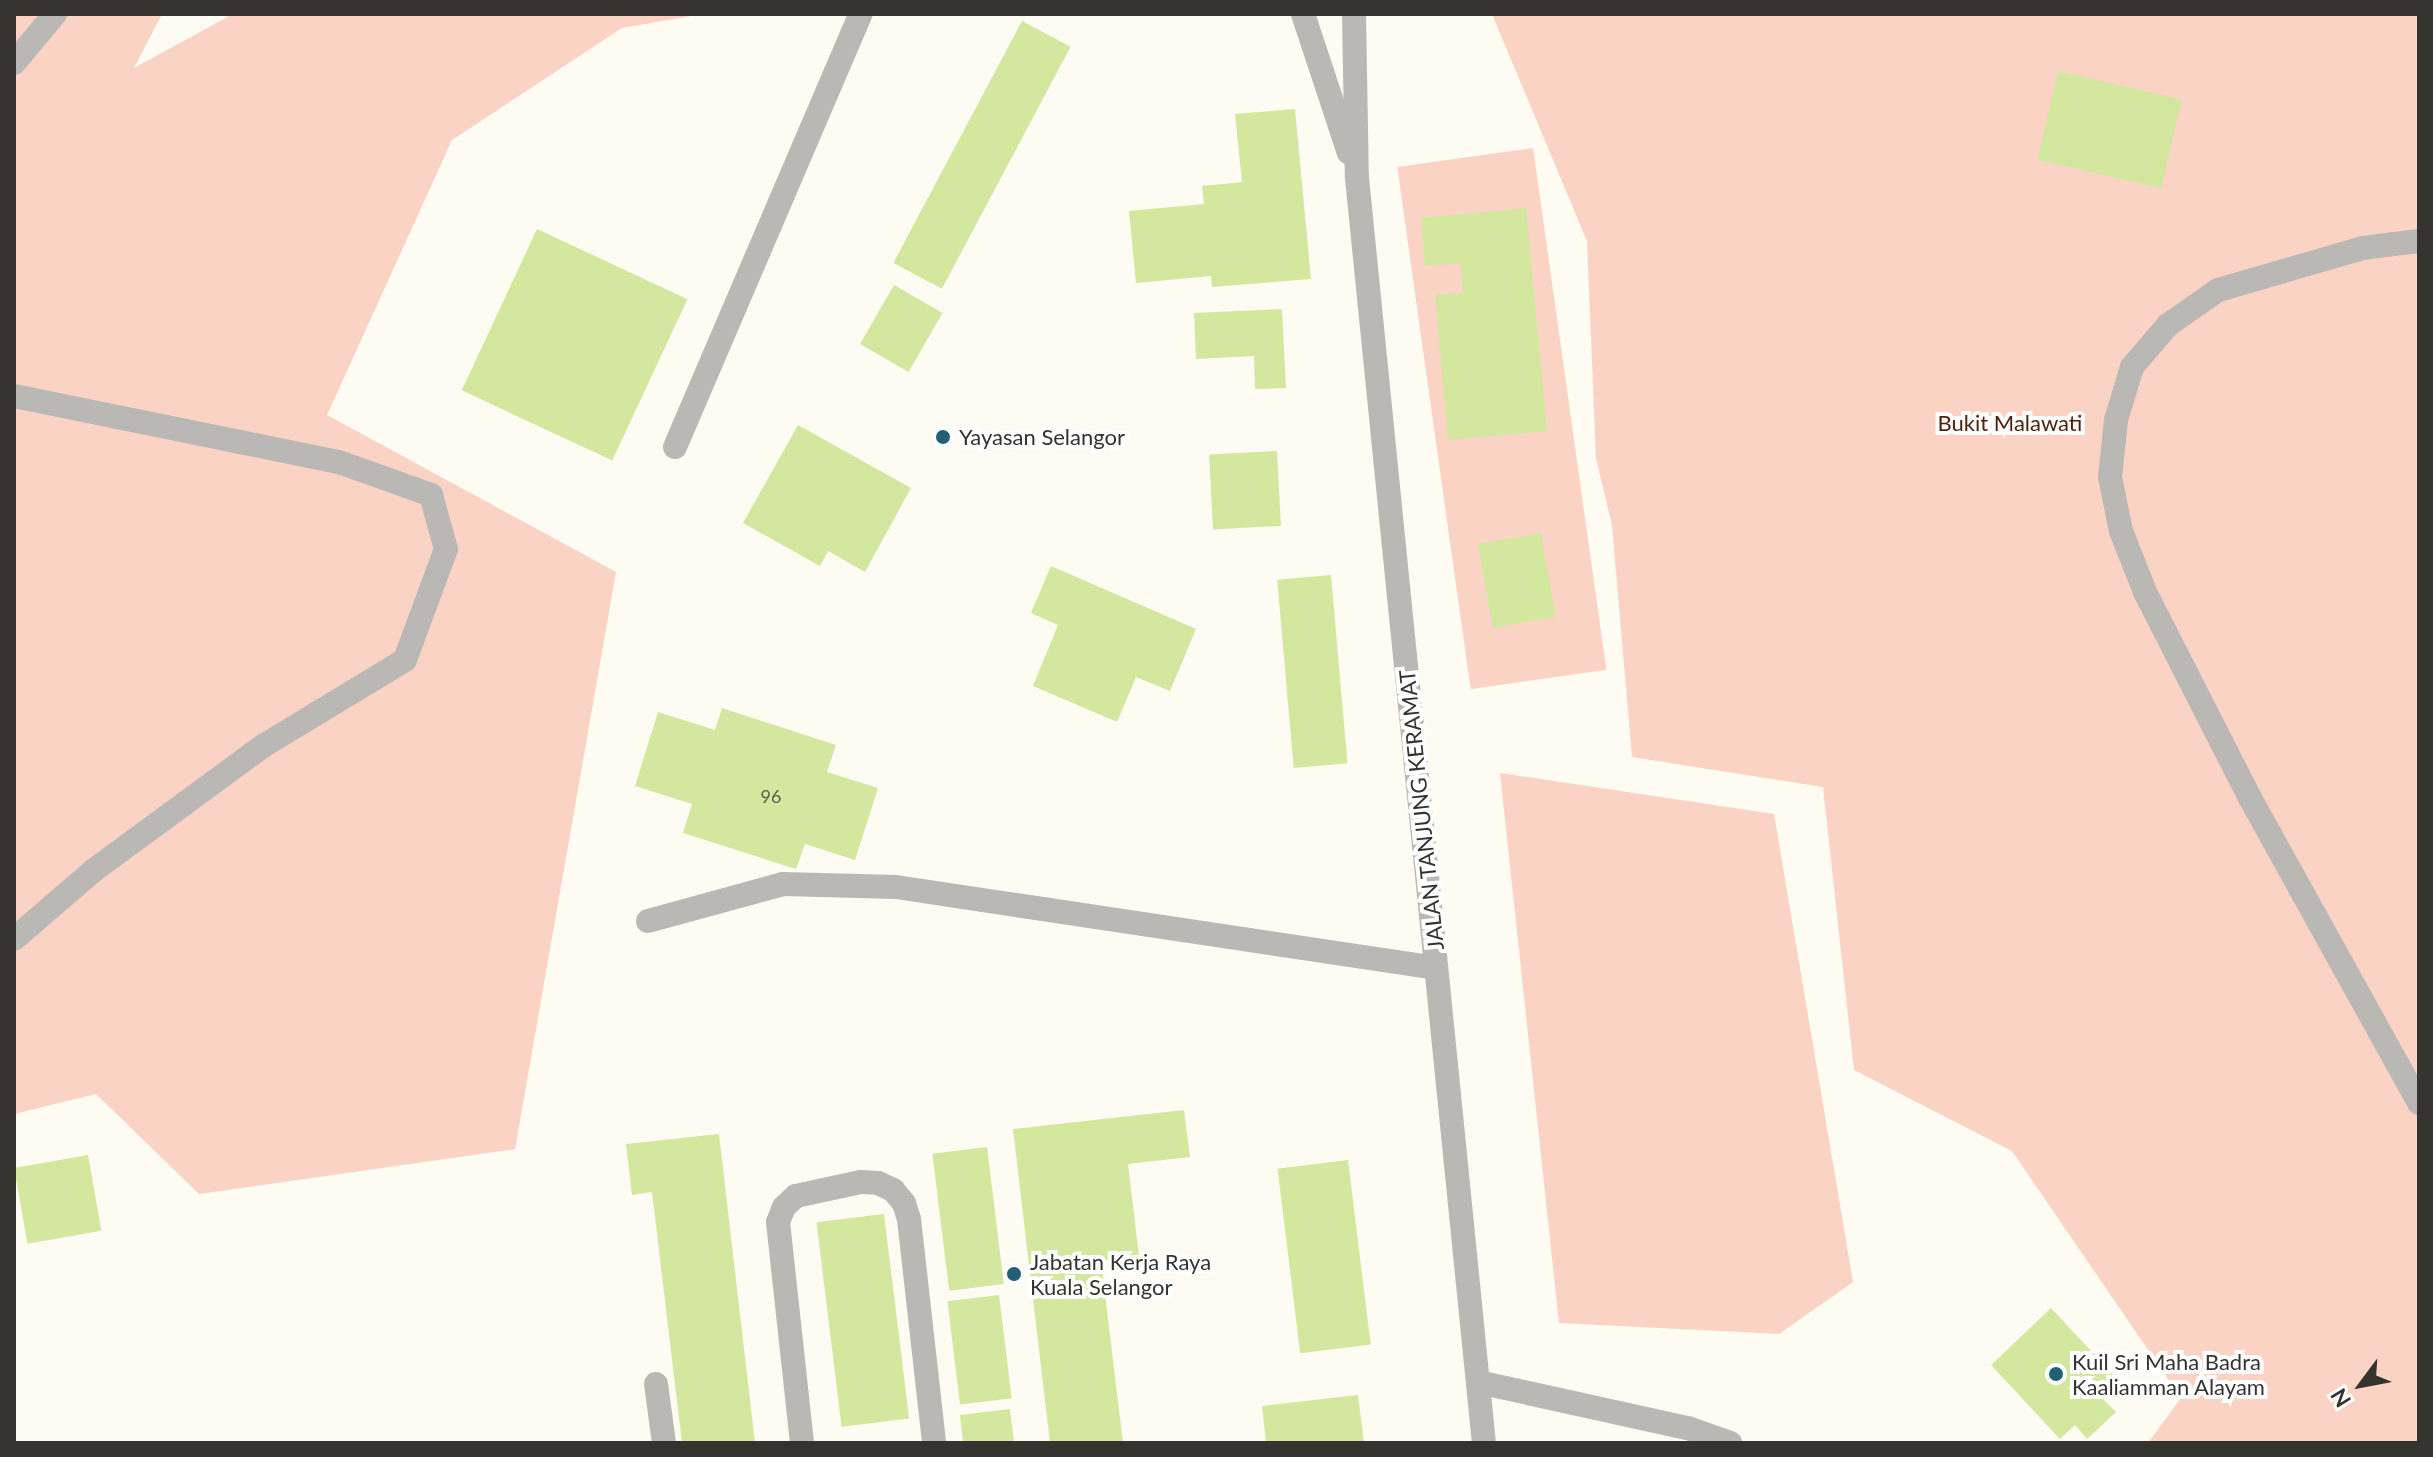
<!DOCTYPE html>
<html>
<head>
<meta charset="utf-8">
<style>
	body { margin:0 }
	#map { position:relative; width:2433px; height:1457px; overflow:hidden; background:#fdfbf2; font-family:Lato,sans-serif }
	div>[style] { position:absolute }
	.green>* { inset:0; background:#fad3c4; transform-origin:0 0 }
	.building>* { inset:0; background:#d3e79e; transform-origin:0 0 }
	.minor>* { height:24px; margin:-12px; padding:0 12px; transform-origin:12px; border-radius:12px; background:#bab8b5 }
	.dots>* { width:22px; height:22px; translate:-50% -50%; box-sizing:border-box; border:4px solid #fff; border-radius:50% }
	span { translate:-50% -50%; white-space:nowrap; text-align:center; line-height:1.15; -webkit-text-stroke:8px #fff; paint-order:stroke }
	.number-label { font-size:18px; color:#5c604c }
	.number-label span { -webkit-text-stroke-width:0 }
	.park-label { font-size:22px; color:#50210d }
	.poi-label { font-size:22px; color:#343330 }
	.left { translate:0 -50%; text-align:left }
	.street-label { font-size:22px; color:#343330 }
	.frame { position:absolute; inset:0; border:16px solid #343330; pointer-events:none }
	.north { position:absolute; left:2321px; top:1345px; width:80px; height:80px; -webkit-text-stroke:6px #fff; paint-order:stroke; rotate:238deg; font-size:22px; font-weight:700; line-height:32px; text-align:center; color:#343330 }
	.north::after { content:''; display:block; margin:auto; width:28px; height:36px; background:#343330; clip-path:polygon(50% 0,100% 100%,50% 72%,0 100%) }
</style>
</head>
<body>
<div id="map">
	<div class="green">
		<div style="clip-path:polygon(14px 14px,162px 14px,134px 68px,233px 14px,702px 14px,622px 28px,452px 140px,327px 415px,616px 572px,515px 1149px,199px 1194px,96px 1094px,14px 1114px)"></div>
		<div style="clip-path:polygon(1492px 14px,2419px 14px,2419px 1443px,2148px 1443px,2181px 1398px,2012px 1151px,1854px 1070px,1823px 787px,1632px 757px,1612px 525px,1596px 458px,1587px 241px)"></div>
		<div style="left:1533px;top:148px;width:527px;height:137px;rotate:82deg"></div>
		<div style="clip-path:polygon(1500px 773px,1774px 814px,1853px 1282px,1779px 1334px,1559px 1323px)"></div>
	</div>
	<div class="building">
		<div style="left:1022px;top:21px;width:55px;height:274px;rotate:28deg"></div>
		<div style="left:2058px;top:71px;width:127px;height:91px;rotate:13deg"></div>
		<div style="clip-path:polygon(1295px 109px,1311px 279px,1212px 287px,1211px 276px,1136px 283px,1129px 211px,1204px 204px,1202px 186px,1242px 182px,1235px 114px)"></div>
		<div style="clip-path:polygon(1526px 208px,1547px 431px,1448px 440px,1435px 295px,1463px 293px,1460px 263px,1425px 266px,1421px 218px)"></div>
		<div style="left:537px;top:229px;width:166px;height:178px;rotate:25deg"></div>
		<div style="left:894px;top:285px;width:56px;height:68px;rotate:30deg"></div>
		<div style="clip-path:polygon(1282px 309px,1286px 388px,1255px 389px,1254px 356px,1196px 359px,1194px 313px)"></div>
		<div style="clip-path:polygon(798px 425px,911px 488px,865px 572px,828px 551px,820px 566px,743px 523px)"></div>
		<div style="left:1277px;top:451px;width:75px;height:68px;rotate:87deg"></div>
		<div style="left:1541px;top:533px;width:85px;height:64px;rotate:80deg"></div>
		<div style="clip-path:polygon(1051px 566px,1196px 629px,1170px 691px,1136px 677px,1117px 722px,1033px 686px,1058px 625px,1031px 613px)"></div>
		<div style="left:1331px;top:575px;width:189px;height:54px;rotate:85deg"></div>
		<div style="clip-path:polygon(722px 708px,836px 745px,827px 772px,878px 788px,855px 860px,805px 844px,796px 869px,683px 833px,692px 804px,635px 786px,658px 712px,715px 730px)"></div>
		<div style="clip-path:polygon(1184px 1110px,1190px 1157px,1128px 1164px,1139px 1256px,1101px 1261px,1123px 1443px,1050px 1443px,1013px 1129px)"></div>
		<div style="clip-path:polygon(719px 1134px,755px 1443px,682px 1443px,652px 1192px,632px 1195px,626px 1144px)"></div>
		<div style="left:987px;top:1147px;width:138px;height:55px;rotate:83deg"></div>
		<div style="left:88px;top:1155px;width:77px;height:75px;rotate:80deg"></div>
		<div style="left:1348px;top:1160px;width:186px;height:71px;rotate:83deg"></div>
		<div style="left:884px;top:1214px;width:206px;height:68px;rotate:83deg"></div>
		<div style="left:999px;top:1295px;width:104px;height:52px;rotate:83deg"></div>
		<div style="clip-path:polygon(2051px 1308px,2120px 1382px,2103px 1399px,2116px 1412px,2087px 1439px,2075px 1425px,2060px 1439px,1991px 1365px)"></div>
		<div style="clip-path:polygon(1358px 1395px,1364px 1443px,1266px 1443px,1262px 1406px)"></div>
		<div style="clip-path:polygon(1010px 1409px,1014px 1443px,963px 1443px,960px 1415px)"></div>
	</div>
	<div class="minor">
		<div style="left:1303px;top:14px;width:146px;rotate:71.7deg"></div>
		<div style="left:1354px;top:14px;width:164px;rotate:89deg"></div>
		<div style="left:1357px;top:178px;width:1271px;rotate:84.27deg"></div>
		<div style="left:14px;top:63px;width:64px;rotate:-50.1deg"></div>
		<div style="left:2419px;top:241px;width:56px;rotate:172.9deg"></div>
		<div style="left:2363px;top:248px;width:151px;rotate:163.8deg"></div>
		<div style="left:2218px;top:290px;width:61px;rotate:145deg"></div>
		<div style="left:2168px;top:325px;width:55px;rotate:130.6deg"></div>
		<div style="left:2132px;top:367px;width:55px;rotate:106.8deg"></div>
		<div style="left:2116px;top:420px;width:57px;rotate:96deg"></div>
		<div style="left:2110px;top:477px;width:55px;rotate:78.5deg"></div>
		<div style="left:2121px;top:531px;width:66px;rotate:68.5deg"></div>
		<div style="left:2145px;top:592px;width:231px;rotate:63deg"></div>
		<div style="left:2250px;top:798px;width:349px;rotate:61deg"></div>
		<div style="left:14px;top:396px;width:332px;rotate:11.5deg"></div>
		<div style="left:339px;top:462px;width:98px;rotate:19.7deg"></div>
		<div style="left:431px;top:495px;width:56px;rotate:74.5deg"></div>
		<div style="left:446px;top:549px;width:118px;rotate:110.3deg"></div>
		<div style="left:405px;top:660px;width:166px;rotate:148.8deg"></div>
		<div style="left:263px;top:746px;width:211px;rotate:143.7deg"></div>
		<div style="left:93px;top:871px;width:104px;rotate:139.3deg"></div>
		<div style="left:675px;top:447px;width:471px;rotate:-66.8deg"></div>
		<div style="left:648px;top:921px;width:140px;rotate:-15.3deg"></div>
		<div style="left:783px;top:884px;width:113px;rotate:1.5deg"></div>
		<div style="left:896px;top:887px;width:546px;rotate:8.53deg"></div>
		<div style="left:1478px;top:1382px;width:215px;rotate:12.4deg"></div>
		<div style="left:1688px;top:1428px;width:45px;rotate:19.7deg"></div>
		<div style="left:656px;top:1384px;width:60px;rotate:82.3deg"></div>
		<div style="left:802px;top:1443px;width:222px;rotate:-96.2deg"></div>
		<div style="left:778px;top:1222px;width:16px;rotate:-68deg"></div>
		<div style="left:784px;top:1207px;width:16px;rotate:-43deg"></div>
		<div style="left:796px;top:1196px;width:66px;rotate:-12.2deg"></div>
		<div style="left:861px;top:1182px;width:17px;rotate:3deg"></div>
		<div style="left:878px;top:1183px;width:17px;rotate:25deg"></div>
		<div style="left:893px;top:1190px;width:17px;rotate:50deg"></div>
		<div style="left:904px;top:1203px;width:17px;rotate:73deg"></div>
		<div style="left:909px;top:1219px;width:225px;rotate:83.6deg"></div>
	</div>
	<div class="dots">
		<div style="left:943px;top:437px;background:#226076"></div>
		<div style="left:1014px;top:1274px;background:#226076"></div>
		<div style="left:2056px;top:1374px;background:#226076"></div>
	</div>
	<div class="number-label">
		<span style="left:771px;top:796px">96</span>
	</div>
	<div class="park-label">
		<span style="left:2010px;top:423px">Bukit Malawati</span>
	</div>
	<div class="poi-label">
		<span class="left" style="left:959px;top:437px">Yayasan Selangor</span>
		<span class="left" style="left:1030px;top:1274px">Jabatan Kerja Raya<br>Kuala Selangor</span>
		<span class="left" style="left:2072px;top:1374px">Kuil Sri Maha Badra<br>Kaaliamman Alayam</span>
	</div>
	<div class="street-label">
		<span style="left:1421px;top:810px;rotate:-96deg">JALAN TANJUNG KERAMAT</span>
	</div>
	<div class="frame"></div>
	<div class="north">N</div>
</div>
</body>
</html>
